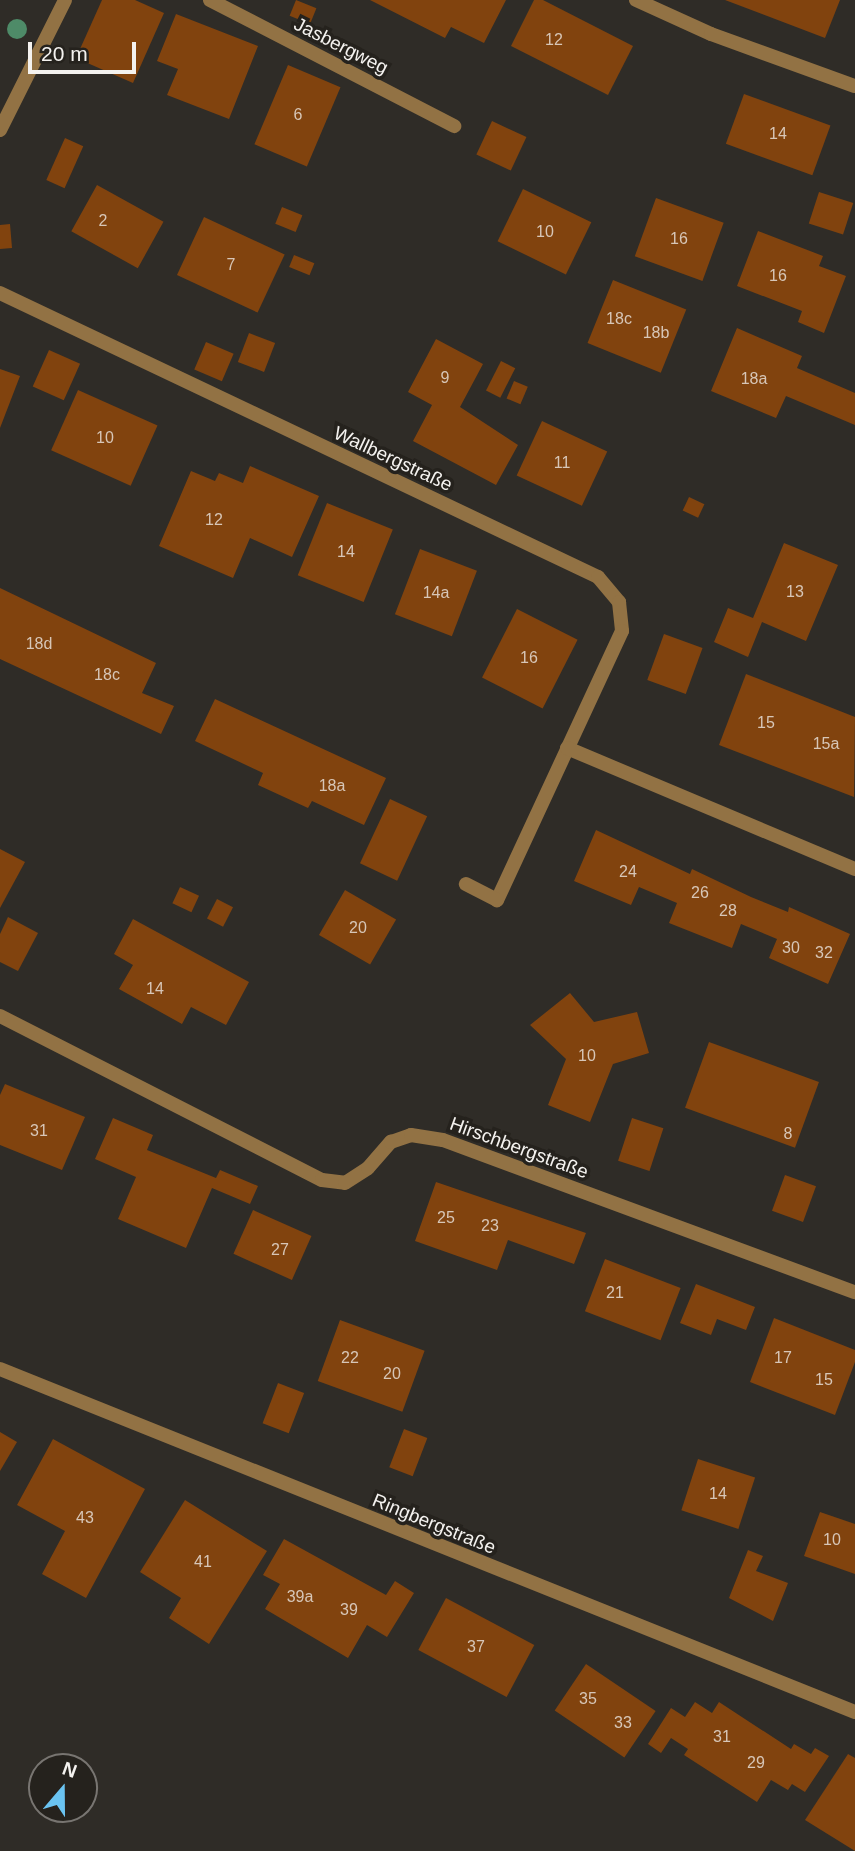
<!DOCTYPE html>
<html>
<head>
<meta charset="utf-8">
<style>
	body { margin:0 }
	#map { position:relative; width:855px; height:1851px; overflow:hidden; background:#2f2c27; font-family:Helvetica,sans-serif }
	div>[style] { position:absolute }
	.building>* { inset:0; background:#81430e; transform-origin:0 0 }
	.service>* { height:14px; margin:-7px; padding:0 7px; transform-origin:7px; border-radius:7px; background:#927244 }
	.minor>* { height:14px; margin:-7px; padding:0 7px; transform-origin:7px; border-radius:7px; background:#927244 }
	.trees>* { width:20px; height:20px; margin:-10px; border-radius:50%; background:#4e8b68 }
	span { translate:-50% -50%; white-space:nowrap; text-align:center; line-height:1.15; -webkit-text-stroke:7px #25221d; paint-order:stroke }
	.number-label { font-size:16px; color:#d7c6b7 }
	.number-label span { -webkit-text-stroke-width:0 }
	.street-label { font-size:19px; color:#f4f2ef }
	.north { position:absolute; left:28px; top:1753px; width:70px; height:70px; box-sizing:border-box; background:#25221d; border:2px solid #787571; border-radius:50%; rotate:20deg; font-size:19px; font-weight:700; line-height:28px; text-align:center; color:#f4f2ef }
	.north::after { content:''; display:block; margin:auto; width:24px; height:32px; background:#6ac3f1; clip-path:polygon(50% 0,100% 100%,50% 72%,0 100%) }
	.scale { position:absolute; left:28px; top:42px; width:108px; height:32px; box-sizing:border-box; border:4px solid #f4f2ef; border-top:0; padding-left:9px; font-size:21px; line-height:24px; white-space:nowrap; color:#f4f2ef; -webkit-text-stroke:5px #25221d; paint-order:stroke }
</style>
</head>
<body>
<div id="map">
	<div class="building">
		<div style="clip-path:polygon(102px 0,135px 0,164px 13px,133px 83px,76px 58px)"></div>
		<div style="left:296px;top:0;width:22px;height:17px;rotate:22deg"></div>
		<div style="clip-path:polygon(370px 0,506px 0,484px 43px,451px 27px,445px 38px)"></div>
		<div style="clip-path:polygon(534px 0,543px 0,633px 46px,608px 95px,511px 46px)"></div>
		<div style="clip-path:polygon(725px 0,840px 0,825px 38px)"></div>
		<div style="clip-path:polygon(176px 14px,258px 46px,229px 119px,167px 95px,178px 69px,157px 61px)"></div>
		<div style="left:288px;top:65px;width:57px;height:86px;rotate:23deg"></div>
		<div style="left:744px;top:94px;width:92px;height:53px;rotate:20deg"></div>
		<div style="left:492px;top:121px;width:38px;height:37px;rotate:25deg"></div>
		<div style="left:65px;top:138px;width:20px;height:46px;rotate:24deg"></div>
		<div style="left:97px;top:185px;width:76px;height:53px;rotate:29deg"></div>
		<div style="left:523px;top:189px;width:76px;height:58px;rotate:26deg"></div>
		<div style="left:819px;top:192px;width:36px;height:33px;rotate:18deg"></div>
		<div style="left:656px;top:198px;width:72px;height:62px;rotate:20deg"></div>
		<div style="left:282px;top:207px;width:22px;height:18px;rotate:22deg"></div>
		<div style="left:204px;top:217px;width:89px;height:64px;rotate:25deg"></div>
		<div style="clip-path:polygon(10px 224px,12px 248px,0 249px,0 225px)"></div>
		<div style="clip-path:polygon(758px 231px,823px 256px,819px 266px,846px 276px,824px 333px,798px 322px,802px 311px,737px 286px)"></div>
		<div style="left:294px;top:255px;width:22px;height:13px;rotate:22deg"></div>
		<div style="left:613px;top:280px;width:79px;height:68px;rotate:22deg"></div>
		<div style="clip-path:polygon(737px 328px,802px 356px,797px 368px,855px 393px,855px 425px,786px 396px,776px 418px,711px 391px)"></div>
		<div style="left:249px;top:333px;width:28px;height:31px;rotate:21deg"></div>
		<div style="clip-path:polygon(436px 339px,483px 364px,460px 407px,518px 445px,496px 485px,413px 441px,432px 405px,408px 392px)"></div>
		<div style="left:206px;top:342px;width:30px;height:30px;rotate:23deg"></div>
		<div style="left:49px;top:350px;width:34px;height:40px;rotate:24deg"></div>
		<div style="left:501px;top:361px;width:16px;height:33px;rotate:27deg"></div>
		<div style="clip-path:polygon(0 369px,20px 376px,0 428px)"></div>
		<div style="left:514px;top:381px;width:15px;height:19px;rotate:23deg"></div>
		<div style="left:78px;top:390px;width:87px;height:66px;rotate:24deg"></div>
		<div style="left:542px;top:421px;width:72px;height:60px;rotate:25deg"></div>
		<div style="clip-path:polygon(250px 466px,319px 496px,292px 557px,250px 538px,233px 578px,159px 546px,191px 471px,215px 481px,219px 473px,243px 483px)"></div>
		<div style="left:689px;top:497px;width:17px;height:15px;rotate:25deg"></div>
		<div style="left:327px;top:503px;width:71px;height:78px;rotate:22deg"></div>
		<div style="clip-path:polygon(784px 543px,838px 565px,806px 641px,762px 622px,748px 657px,714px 642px,728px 608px,753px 618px)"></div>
		<div style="left:420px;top:549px;width:61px;height:70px;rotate:21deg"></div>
		<div style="clip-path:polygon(0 588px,156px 663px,142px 693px,174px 706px,161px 734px,0 659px)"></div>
		<div style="left:517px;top:609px;width:68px;height:77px;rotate:27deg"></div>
		<div style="left:664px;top:634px;width:41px;height:49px;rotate:20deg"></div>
		<div style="clip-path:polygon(746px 674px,855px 717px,854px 797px,719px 745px)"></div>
		<div style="clip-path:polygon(215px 699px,386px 778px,364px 825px,312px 801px,308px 808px,258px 785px,263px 773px,195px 741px)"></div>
		<div style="left:390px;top:799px;width:41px;height:71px;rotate:25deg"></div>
		<div style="clip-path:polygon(596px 830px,690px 874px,692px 869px,751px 897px,788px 912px,789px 907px,850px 934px,828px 984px,769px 958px,777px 939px,741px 924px,732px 948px,669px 923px,677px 903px,639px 887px,631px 905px,574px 881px)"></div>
		<div style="clip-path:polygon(0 849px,25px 862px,0 908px)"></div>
		<div style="left:180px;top:887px;width:21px;height:18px;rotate:25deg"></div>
		<div style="left:345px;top:890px;width:59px;height:52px;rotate:30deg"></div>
		<div style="left:217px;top:899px;width:18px;height:22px;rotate:27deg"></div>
		<div style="clip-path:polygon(8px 917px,38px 933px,18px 971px,0 962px,0 934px)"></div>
		<div style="clip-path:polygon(133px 919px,249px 982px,226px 1025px,191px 1007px,182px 1024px,119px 989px,133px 965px,114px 954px)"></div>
		<div style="clip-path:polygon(570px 993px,594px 1022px,637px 1012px,649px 1053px,613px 1064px,590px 1122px,548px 1105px,566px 1059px,530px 1025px)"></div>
		<div style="left:709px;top:1042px;width:117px;height:70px;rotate:20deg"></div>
		<div style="clip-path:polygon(5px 1084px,85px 1117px,62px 1170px,0 1145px,0 1095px)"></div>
		<div style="clip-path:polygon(113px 1118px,153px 1135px,147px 1150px,216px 1178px,220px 1170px,258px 1186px,250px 1204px,212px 1188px,186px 1248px,118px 1219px,136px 1177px,95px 1159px)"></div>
		<div style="left:632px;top:1118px;width:33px;height:45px;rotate:18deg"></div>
		<div style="left:785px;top:1175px;width:33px;height:38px;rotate:20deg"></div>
		<div style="clip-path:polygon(436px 1182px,586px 1233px,574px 1264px,508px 1240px,497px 1270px,415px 1241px)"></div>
		<div style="left:253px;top:1210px;width:64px;height:48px;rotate:24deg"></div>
		<div style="left:605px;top:1259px;width:81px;height:56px;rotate:21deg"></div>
		<div style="clip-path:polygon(696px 1284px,755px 1307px,746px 1330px,717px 1319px,711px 1335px,680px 1323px)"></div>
		<div style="clip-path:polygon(774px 1318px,855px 1350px,855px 1362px,835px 1415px,750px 1382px)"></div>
		<div style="left:340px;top:1320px;width:90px;height:65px;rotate:20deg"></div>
		<div style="left:278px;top:1383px;width:28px;height:43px;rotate:21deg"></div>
		<div style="left:404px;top:1429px;width:25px;height:41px;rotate:21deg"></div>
		<div style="clip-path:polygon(0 1432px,17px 1442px,0 1471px)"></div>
		<div style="clip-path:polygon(53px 1439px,145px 1489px,86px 1598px,42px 1574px,65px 1531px,17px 1505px)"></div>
		<div style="left:698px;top:1459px;width:60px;height:54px;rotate:18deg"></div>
		<div style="clip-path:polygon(185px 1500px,267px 1551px,209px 1644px,169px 1618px,181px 1598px,140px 1572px)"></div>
		<div style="clip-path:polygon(820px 1512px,855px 1524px,855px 1574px,804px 1556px)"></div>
		<div style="clip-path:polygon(284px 1539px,386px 1595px,395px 1581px,414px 1593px,387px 1637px,367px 1625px,348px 1658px,265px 1609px,280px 1584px,263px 1575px)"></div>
		<div style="clip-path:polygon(748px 1550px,763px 1556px,756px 1571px,788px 1583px,773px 1621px,729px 1598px)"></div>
		<div style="left:446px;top:1598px;width:100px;height:59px;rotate:28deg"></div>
		<div style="left:586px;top:1664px;width:84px;height:56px;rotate:34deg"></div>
		<div style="clip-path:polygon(695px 1702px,712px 1713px,719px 1702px,791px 1749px,794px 1744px,811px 1754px,815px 1748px,829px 1756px,805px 1792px,792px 1784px,788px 1790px,771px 1780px,757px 1802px,684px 1755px,688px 1749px,671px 1738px,661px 1753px,648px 1744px,671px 1708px,685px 1717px)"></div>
		<div style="clip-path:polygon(848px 1754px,855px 1758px,855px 1851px,805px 1820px)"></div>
	</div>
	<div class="service">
		<div style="left:210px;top:0;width:275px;rotate:27.3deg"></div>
	</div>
	<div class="minor">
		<div style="left:636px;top:0;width:82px;rotate:24.4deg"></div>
		<div style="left:711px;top:34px;width:153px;rotate:19.9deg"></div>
		<div style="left:0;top:130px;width:145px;rotate:-63.4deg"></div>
		<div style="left:0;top:293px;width:662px;rotate:25.4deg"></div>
		<div style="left:598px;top:577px;width:33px;rotate:50deg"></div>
		<div style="left:619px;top:602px;width:29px;rotate:84deg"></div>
		<div style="left:622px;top:631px;width:297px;rotate:114.9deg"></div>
		<div style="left:497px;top:900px;width:35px;rotate:-153deg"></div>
		<div style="left:567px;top:748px;width:312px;rotate:22.8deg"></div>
		<div style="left:0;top:1016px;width:361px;rotate:27deg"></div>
		<div style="left:322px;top:1180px;width:23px;rotate:7deg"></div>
		<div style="left:345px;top:1183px;width:27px;rotate:-33deg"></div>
		<div style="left:368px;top:1168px;width:35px;rotate:-49deg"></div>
		<div style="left:391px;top:1142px;width:21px;rotate:-19deg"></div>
		<div style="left:411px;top:1135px;width:32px;rotate:9deg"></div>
		<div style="left:443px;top:1140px;width:439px;rotate:20.3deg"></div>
		<div style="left:0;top:1369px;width:921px;rotate:21.86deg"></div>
	</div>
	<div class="trees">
		<div style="left:17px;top:29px"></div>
	</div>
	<div class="number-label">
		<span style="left:554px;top:40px">12</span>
		<span style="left:298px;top:115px">6</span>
		<span style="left:778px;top:134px">14</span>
		<span style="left:103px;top:221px">2</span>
		<span style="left:545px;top:232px">10</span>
		<span style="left:679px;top:239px">16</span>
		<span style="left:231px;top:265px">7</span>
		<span style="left:778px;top:276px">16</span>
		<span style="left:619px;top:319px">18c</span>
		<span style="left:656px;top:333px">18b</span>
		<span style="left:445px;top:378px">9</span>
		<span style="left:754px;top:379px">18a</span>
		<span style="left:105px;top:438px">10</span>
		<span style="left:562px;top:463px">11</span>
		<span style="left:214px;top:520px">12</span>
		<span style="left:346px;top:552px">14</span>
		<span style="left:795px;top:592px">13</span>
		<span style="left:436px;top:593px">14a</span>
		<span style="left:39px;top:644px">18d</span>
		<span style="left:529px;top:658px">16</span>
		<span style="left:107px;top:675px">18c</span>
		<span style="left:766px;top:723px">15</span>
		<span style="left:826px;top:744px">15a</span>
		<span style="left:332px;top:786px">18a</span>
		<span style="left:628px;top:872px">24</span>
		<span style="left:700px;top:893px">26</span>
		<span style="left:728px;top:911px">28</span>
		<span style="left:358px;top:928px">20</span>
		<span style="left:791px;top:948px">30</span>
		<span style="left:824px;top:953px">32</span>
		<span style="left:155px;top:989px">14</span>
		<span style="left:587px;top:1056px">10</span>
		<span style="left:39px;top:1131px">31</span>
		<span style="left:788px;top:1134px">8</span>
		<span style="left:446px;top:1218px">25</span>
		<span style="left:490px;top:1226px">23</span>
		<span style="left:280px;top:1250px">27</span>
		<span style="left:615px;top:1293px">21</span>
		<span style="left:350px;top:1358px">22</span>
		<span style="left:783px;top:1358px">17</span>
		<span style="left:392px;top:1374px">20</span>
		<span style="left:824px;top:1380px">15</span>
		<span style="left:718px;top:1494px">14</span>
		<span style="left:85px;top:1518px">43</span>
		<span style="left:832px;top:1540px">10</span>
		<span style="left:203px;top:1562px">41</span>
		<span style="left:300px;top:1597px">39a</span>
		<span style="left:349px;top:1610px">39</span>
		<span style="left:476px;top:1647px">37</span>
		<span style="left:588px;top:1699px">35</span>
		<span style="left:623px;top:1723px">33</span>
		<span style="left:722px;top:1737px">31</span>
		<span style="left:756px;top:1763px">29</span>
	</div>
	<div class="street-label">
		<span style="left:341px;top:46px;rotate:27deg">Jasbergweg</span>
		<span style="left:393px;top:459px;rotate:25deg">Wallbergstraße</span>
		<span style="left:519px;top:1148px;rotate:20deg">Hirschbergstraße</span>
		<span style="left:434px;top:1524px;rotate:22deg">Ringbergstraße</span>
	</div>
	<div class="north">N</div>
	<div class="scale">20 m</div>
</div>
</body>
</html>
